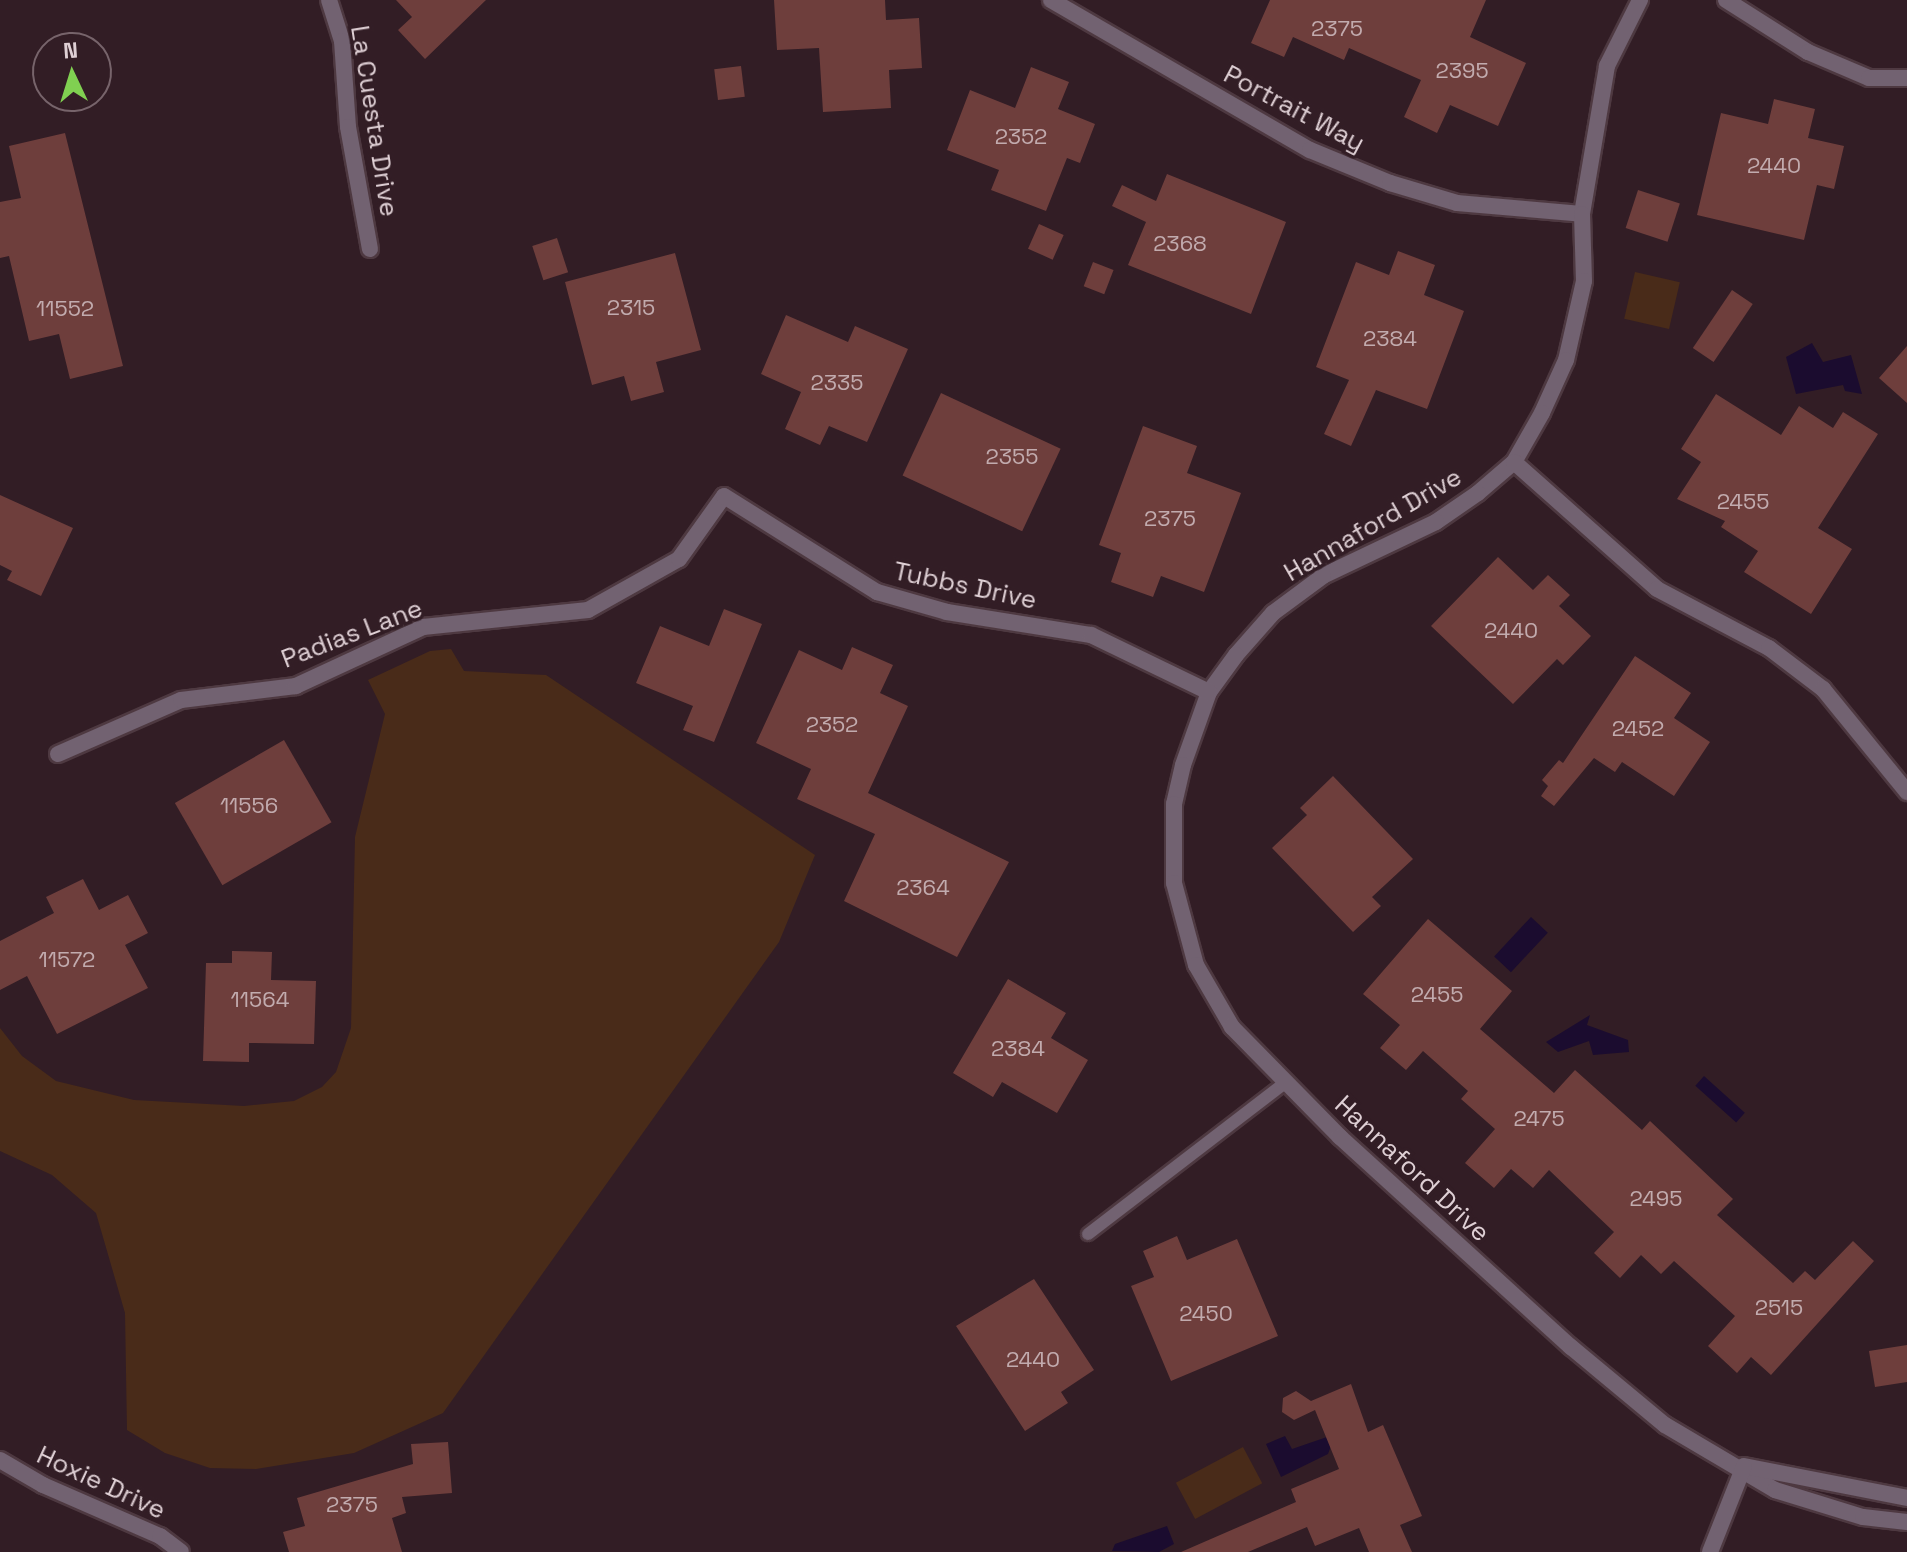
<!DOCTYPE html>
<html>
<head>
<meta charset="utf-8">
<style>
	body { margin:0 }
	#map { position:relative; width:1907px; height:1552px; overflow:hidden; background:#321d25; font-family:"Space Grotesk",sans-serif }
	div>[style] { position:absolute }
	.green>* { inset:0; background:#492b19; transform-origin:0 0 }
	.water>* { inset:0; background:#1b0c2f; transform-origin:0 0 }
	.building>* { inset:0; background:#6e3e3c; transform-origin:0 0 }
	.roads { filter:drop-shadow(2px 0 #4e3941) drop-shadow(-2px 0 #4e3941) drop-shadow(0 2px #4e3941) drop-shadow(0 -2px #4e3941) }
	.lane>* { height:12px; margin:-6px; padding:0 6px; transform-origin:6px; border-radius:6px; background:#726271 }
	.street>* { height:16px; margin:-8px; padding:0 8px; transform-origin:8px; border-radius:8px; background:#726271 }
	span { translate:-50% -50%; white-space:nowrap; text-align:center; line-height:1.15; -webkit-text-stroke:7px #321d25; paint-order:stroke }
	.number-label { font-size:22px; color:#c2abae }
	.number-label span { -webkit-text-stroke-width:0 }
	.street-label { font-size:26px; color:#decfd4 }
	.north { position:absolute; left:32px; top:32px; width:80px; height:80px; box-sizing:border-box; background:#321d25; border:2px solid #77646b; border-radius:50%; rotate:356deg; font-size:22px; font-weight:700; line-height:32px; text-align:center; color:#decfd4 }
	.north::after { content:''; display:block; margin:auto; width:28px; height:36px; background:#80d051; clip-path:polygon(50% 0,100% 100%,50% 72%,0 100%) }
</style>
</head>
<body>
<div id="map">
	<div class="green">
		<div style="left:1635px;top:272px;width:46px;height:48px;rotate:13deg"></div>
		<div style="clip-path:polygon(451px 649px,464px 671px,546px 675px,815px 855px,779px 942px,443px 1413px,354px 1453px,256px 1469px,210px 1468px,165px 1453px,127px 1430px,125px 1313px,96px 1213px,52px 1175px,0 1151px,0 1028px,22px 1056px,56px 1081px,134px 1100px,244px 1106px,294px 1101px,322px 1087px,336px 1072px,351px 1028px,355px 837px,385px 714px,368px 680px,430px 651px)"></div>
		<div style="left:1243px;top:1447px;width:41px;height:76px;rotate:62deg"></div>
	</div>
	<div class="water">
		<div style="clip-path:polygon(1812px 343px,1823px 362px,1851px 355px,1862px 394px,1845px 391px,1843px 385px,1796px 394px,1786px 357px)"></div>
		<div style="left:1531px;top:917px;width:23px;height:54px;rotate:43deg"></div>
		<div style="clip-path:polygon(1590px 1015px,1587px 1025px,1628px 1040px,1629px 1052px,1593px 1055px,1589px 1041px,1558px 1052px,1546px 1042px)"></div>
		<div style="left:1704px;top:1076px;width:55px;height:13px;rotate:42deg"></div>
		<div style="clip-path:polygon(1285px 1436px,1292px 1449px,1327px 1437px,1332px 1443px,1328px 1454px,1281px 1477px,1266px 1444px)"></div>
		<div style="clip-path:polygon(1167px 1526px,1174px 1544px,1159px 1552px,1112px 1551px,1115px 1544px)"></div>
	</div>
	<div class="building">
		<div style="clip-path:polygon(396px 0,486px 0,425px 59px,398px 30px,412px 17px)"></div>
		<div style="clip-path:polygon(774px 0,885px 0,886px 20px,919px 18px,922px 68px,889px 70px,891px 108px,823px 112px,819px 48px,777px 50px)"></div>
		<div style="clip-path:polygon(1270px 0,1486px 0,1470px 37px,1526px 63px,1498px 126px,1450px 105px,1437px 133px,1404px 117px,1421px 80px,1349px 48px,1344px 60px,1293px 37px,1284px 57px,1251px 43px)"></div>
		<div style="left:741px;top:66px;width:31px;height:27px;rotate:83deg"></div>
		<div style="clip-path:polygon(1031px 67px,1069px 82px,1058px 109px,1095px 124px,1080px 163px,1067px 158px,1046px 211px,991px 190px,999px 170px,947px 150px,970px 90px,1015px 108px)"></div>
		<div style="clip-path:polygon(1774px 99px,1815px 109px,1808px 138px,1844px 146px,1834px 189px,1817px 185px,1804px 240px,1697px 215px,1721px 113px,1768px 124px)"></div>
		<div style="clip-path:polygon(65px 133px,123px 366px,70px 379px,59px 334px,29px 341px,9px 256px,0 258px,0 202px,21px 198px,9px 146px)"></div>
		<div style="clip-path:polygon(1167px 174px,1286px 222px,1251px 314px,1128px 265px,1146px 222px,1112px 206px,1122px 185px,1156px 201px)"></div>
		<div style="left:1638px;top:190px;width:44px;height:40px;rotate:18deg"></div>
		<div style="left:1039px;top:224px;width:27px;height:27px;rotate:24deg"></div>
		<div style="left:557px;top:238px;width:36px;height:26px;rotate:72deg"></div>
		<div style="clip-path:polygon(1398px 251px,1435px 265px,1424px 295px,1464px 311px,1427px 409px,1376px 390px,1351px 446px,1324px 434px,1349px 380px,1316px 367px,1356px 262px,1389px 275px)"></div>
		<div style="clip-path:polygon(675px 253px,701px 350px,656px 362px,664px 392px,631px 401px,624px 376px,592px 385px,565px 282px)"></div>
		<div style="left:1093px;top:262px;width:22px;height:26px;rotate:21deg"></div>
		<div style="left:1732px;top:290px;width:25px;height:70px;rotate:34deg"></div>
		<div style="clip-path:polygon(786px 315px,848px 342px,855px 326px,908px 349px,867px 442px,829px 426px,820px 445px,785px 429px,801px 392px,761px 374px)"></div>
		<div style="clip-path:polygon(1907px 346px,1907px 403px,1879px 378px)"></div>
		<div style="left:941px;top:393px;width:132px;height:91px;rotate:25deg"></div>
		<div style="clip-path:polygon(1716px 394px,1781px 435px,1799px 406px,1833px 428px,1843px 412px,1878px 434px,1818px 528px,1852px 549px,1811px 614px,1744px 572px,1758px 551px,1721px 527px,1725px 521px,1677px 499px,1701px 462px,1681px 449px)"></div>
		<div style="clip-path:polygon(1143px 426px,1197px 446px,1187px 473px,1241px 493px,1204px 592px,1161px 576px,1153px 597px,1111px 582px,1121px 553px,1099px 545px)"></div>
		<div style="clip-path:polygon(0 495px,73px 528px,41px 596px,7px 580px,12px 571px,0 565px)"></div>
		<div style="clip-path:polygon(1498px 557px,1533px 590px,1548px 575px,1570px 595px,1559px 606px,1591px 636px,1563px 665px,1557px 659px,1513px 704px,1431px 626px)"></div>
		<div style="clip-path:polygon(724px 609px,762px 624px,714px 742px,683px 730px,693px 706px,636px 683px,660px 626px,709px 646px)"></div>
		<div style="clip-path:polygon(852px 647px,893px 665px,880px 693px,908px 706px,868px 793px,1009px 862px,957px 957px,844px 901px,875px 834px,797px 799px,811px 769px,756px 743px,799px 650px,842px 670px)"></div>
		<div style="clip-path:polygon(1635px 656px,1691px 693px,1674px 718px,1710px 742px,1674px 796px,1622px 762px,1615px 772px,1594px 758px,1554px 806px,1541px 796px,1548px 786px,1542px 780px,1559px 760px,1563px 763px)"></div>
		<div style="left:284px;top:740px;width:95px;height:126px;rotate:60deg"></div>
		<div style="clip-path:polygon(1333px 776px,1413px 859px,1372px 897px,1381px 906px,1353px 932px,1272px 848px,1307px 815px,1300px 808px)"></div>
		<div style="clip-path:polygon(83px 879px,99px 910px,128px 895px,148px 933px,125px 945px,148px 988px,57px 1034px,27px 976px,0 990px,0 941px,54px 913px,46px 897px)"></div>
		<div style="clip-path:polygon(1428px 919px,1512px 991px,1480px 1029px,1554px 1093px,1575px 1070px,1642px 1130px,1650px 1121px,1733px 1199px,1717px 1215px,1793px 1283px,1805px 1271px,1815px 1280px,1853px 1241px,1874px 1261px,1771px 1375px,1751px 1357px,1737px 1373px,1708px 1346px,1735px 1316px,1674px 1261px,1661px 1274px,1641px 1255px,1620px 1278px,1594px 1253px,1614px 1232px,1549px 1170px,1533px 1188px,1511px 1169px,1494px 1188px,1465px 1163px,1495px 1129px,1461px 1099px,1468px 1091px,1423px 1051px,1406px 1070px,1380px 1048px,1400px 1025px,1363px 994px)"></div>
		<div style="clip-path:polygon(232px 951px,272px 952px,271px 980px,316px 981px,314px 1044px,249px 1043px,249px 1062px,203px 1061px,206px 963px,232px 963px)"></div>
		<div style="clip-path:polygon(1008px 979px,1066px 1013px,1051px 1038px,1088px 1060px,1057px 1113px,1002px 1082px,993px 1097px,953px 1073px)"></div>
		<div style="clip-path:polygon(1177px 1236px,1187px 1260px,1237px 1239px,1278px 1336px,1171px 1381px,1131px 1286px,1154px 1277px,1143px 1251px)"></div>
		<div style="clip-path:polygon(1034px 1279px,1094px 1370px,1061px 1392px,1068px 1403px,1025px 1431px,956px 1326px)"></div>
		<div style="clip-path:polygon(1907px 1345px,1907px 1382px,1875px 1387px,1869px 1351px)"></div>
		<div style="clip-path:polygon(1351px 1384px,1368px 1432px,1383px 1425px,1422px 1516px,1400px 1525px,1412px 1552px,1369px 1552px,1359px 1528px,1315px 1546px,1307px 1527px,1248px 1552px,1181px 1552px,1296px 1502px,1291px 1489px,1339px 1469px,1315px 1410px,1294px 1420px,1282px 1412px,1283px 1398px,1296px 1391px,1311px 1401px)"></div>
		<div style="clip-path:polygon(448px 1442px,452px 1493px,402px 1497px,406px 1513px,392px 1518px,402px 1552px,289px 1552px,283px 1532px,305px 1526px,297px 1498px,413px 1464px,411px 1444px)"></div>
	</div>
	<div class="roads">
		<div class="lane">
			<div style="left:1088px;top:1234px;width:248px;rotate:-37.5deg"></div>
		</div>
		<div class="street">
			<div style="left:329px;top:0;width:43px;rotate:72.4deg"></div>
			<div style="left:342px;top:41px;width:86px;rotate:86deg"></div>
			<div style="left:348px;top:127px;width:124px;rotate:79.8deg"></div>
			<div style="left:1051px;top:0;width:299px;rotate:30.1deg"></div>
			<div style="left:1310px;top:150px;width:87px;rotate:22.4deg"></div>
			<div style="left:1390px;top:183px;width:70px;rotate:16.6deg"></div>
			<div style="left:1457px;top:203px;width:125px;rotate:5deg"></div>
			<div style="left:1640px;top:0;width:74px;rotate:116.6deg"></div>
			<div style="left:1607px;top:66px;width:150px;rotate:99.6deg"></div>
			<div style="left:1582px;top:214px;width:67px;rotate:88.3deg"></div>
			<div style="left:1584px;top:281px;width:81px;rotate:102.8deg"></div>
			<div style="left:1566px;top:360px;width:58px;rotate:114.4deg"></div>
			<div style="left:1542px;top:413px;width:56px;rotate:119.7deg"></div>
			<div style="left:1514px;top:462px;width:48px;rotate:139.3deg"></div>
			<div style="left:1478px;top:493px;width:51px;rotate:145.4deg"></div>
			<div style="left:1436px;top:522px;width:125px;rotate:154.5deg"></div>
			<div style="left:1323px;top:576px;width:62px;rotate:143.5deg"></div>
			<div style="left:1273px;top:613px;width:56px;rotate:131.4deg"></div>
			<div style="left:1236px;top:655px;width:46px;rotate:126.1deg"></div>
			<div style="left:1209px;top:692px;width:77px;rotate:109.6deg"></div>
			<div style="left:1183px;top:765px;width:40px;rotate:103deg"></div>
			<div style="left:1174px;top:804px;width:79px;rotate:90deg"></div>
			<div style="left:1174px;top:883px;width:85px;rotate:75deg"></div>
			<div style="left:1196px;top:965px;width:72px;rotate:59.9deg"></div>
			<div style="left:1232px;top:1027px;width:154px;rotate:45.5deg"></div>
			<div style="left:1340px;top:1137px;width:312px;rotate:42.3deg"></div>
			<div style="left:1571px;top:1347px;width:122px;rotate:39.7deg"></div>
			<div style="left:1665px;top:1425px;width:128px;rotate:30.6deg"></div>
			<div style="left:1775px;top:1490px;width:92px;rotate:17.1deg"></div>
			<div style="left:1863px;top:1517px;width:44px;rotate:6.5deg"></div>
			<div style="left:1726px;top:0;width:97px;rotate:32.4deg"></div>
			<div style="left:1808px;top:52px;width:66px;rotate:23.1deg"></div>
			<div style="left:1869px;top:78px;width:38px"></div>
			<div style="left:1514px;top:462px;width:191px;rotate:41.6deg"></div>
			<div style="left:1657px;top:589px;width:127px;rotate:27.8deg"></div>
			<div style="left:1769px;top:648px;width:68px;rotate:37.2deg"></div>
			<div style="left:1823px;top:689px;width:133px;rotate:50.8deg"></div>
			<div style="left:58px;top:754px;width:134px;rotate:-23.7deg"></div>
			<div style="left:181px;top:700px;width:116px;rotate:-6.9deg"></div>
			<div style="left:296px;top:686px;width:140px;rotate:-24.9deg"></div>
			<div style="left:423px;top:627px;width:166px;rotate:-5.9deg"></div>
			<div style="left:588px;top:610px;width:104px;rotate:-29.3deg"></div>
			<div style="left:679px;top:559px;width:77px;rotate:-54.5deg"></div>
			<div style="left:724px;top:496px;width:181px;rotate:32.1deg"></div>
			<div style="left:877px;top:592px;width:73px;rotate:15.9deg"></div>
			<div style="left:947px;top:612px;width:146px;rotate:9.1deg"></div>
			<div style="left:1091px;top:635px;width:131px;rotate:25.8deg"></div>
			<div style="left:0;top:1460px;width:50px;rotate:30.2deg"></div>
			<div style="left:43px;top:1485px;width:128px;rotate:23.6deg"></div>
			<div style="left:160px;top:1536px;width:26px;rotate:37deg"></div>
			<div style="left:1744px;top:1466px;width:166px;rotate:11.1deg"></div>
			<div style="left:1710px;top:1552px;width:92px;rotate:-68.4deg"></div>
		</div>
	</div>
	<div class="number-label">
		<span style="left:1337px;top:29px">2375</span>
		<span style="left:1462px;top:71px">2395</span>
		<span style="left:1021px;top:137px">2352</span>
		<span style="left:1774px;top:166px">2440</span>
		<span style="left:1180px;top:244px">2368</span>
		<span style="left:631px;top:308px">2315</span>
		<span style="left:65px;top:309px">11552</span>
		<span style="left:1390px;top:339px">2384</span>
		<span style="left:837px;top:383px">2335</span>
		<span style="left:1012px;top:457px">2355</span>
		<span style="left:1743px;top:502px">2455</span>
		<span style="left:1170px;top:519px">2375</span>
		<span style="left:1511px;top:631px">2440</span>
		<span style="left:832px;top:725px">2352</span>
		<span style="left:1638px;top:729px">2452</span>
		<span style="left:249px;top:806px">11556</span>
		<span style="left:923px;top:888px">2364</span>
		<span style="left:67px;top:960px">11572</span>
		<span style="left:1437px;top:995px">2455</span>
		<span style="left:260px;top:1000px">11564</span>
		<span style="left:1018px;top:1049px">2384</span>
		<span style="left:1539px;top:1119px">2475</span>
		<span style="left:1656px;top:1199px">2495</span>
		<span style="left:1779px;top:1308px">2515</span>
		<span style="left:1206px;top:1314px">2450</span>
		<span style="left:1033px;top:1360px">2440</span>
		<span style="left:352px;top:1505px">2375</span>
	</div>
	<div class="street-label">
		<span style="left:1294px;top:109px;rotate:28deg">Portrait Way</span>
		<span style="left:374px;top:121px;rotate:81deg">La Cuesta Drive</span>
		<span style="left:1373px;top:525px;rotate:-30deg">Hannaford Drive</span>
		<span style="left:965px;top:586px;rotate:12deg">Tubbs Drive</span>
		<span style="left:352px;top:634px;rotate:-21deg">Padias Lane</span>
		<span style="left:1412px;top:1169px;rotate:43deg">Hannaford Drive</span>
		<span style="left:101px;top:1483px;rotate:25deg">Hoxie Drive</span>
	</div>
	<div class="north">N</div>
</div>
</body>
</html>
